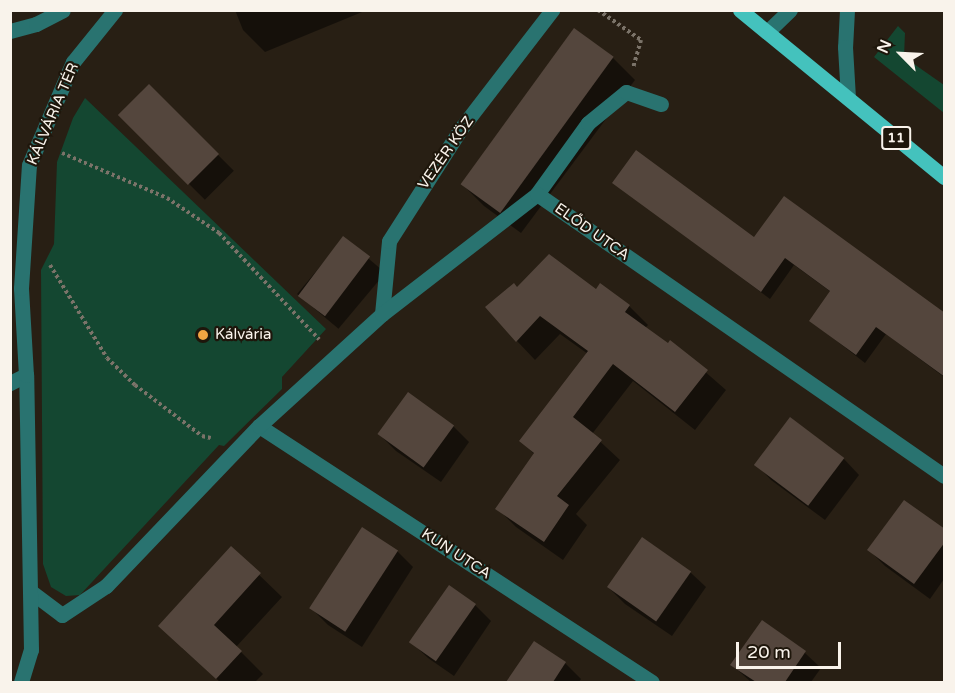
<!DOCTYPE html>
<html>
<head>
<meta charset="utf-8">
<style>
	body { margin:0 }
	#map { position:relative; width:955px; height:693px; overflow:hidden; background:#281f14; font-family:"Varela Round",sans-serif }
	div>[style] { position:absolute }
	.green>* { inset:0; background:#144731 }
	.shadow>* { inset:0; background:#0007; transform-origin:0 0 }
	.building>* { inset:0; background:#54463d; transform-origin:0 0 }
	.path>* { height:4px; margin-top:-2px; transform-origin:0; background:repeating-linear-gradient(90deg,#7b7369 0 3px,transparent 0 6px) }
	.minor>* { height:15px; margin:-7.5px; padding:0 7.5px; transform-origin:7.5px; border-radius:7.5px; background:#297370 }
	.primary>* { height:15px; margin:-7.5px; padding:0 7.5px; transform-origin:7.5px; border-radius:7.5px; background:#44c2bd }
	.dots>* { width:16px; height:16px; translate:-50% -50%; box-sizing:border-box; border:3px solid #1e160b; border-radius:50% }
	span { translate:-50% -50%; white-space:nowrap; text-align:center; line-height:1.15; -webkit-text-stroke:4.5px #1e160b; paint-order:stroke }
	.shield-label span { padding:2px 4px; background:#1e160b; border:2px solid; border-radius:4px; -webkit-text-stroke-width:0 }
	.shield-label { font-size:14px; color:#f9f3eb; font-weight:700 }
	.street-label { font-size:15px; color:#f9f3eb }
	.poi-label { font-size:15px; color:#f9f3eb }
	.left { translate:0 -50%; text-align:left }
	.frame { position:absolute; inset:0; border:12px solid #f9f3eb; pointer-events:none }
	.north { position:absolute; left:871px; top:24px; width:60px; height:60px; -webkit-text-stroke:4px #1e160b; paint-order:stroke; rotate:294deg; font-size:16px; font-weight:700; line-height:24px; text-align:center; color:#f9f3eb }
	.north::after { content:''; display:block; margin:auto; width:21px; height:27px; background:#f9f3eb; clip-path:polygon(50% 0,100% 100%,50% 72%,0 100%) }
	.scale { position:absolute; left:736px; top:642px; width:105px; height:27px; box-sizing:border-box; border:3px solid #f9f3eb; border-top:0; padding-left:8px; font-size:18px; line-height:21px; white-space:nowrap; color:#f9f3eb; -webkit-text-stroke:4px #1e160b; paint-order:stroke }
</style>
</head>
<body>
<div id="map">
	<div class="green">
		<div style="clip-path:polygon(898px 26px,905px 33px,904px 57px,944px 85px,944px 113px,874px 57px)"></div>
		<div style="clip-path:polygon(85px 98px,326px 329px,282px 377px,282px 389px,224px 446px,219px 445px,80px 595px,66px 596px,51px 587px,43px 564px,41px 270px,54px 244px,57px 162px,73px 118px)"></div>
	</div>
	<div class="shadow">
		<div style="clip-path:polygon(235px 10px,367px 10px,265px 52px,243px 30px)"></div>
		<div style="clip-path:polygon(613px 58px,635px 80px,521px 233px,484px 206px,462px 184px)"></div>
		<div style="left:149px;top:86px;width:120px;height:41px;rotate:45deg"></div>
		<div style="clip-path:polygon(614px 183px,944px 315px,944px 377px,886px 334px,865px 363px,811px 321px,831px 292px,794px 265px,770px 299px)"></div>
		<div style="left:344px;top:238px;width:54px;height:73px;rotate:40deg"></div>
		<div style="clip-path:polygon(601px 285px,629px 306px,648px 325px,645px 328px,668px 345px,671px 342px,726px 390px,695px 430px,633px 381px,592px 434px,620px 460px,576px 514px,587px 525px,563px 560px,516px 527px,497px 508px,534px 454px,521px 440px,588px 354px,560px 334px,535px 360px,517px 341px,517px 289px,596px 291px)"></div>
		<div style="clip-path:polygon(409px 394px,453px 426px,469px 442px,441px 482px,396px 451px,380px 435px)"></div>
		<div style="clip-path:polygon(790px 419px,844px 459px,859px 475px,825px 520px,771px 480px,756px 464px)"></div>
		<div style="clip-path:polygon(944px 531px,944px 579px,930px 599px,885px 566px,869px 550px)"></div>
		<div style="clip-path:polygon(231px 548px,282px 597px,236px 647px,263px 674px,255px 682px,220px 682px,182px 648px)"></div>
		<div style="clip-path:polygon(397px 551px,413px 567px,362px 647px,328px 625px,312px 609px)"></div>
		<div style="clip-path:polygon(690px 572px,706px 587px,672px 636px,625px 604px,609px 588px)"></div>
		<div style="clip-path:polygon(475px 605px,491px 621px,454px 676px,428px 658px,412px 643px)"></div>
		<div style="clip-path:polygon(762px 622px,805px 653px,821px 668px,811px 682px,751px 682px,732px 665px)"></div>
		<div style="clip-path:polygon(534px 643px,565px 663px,581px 679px,579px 682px,508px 682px)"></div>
	</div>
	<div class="building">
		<div style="left:574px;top:28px;width:49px;height:193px;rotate:36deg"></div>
		<div style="left:149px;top:84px;width:99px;height:44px;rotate:45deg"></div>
		<div style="clip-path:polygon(636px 150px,754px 237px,784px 196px,945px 313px,945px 377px,876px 327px,856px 355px,809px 321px,830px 291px,785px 258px,761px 292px,612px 183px)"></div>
		<div style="left:343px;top:236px;width:34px;height:75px;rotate:37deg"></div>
		<div style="clip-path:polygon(549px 254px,596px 289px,600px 283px,630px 305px,625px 312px,668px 343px,670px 340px,708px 370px,675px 412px,613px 364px,573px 417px,602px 440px,557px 496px,569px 505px,544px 542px,495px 509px,534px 453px,519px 441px,588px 351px,540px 316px,516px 342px,485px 307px,514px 283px,517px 287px)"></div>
		<div style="left:408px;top:392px;width:57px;height:52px;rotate:36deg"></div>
		<div style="left:790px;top:417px;width:68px;height:60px;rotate:37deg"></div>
		<div style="clip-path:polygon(904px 500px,945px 529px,945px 542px,914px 584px,867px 550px)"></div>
		<div style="left:362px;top:527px;width:43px;height:97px;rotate:33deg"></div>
		<div style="left:642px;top:537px;width:60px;height:61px;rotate:35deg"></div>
		<div style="clip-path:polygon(231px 546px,261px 573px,214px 625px,242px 651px,216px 679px,158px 626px)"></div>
		<div style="left:449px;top:585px;width:33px;height:70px;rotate:35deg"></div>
		<div style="clip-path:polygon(762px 620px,806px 651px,785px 682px,756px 682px,730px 665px)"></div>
		<div style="clip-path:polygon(534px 641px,566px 662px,553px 682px,506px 682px)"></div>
	</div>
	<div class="path">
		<div style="left:598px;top:10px;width:52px;rotate:34.9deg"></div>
		<div style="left:641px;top:40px;width:29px;rotate:106deg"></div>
		<div style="left:62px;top:153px;width:114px;rotate:23.2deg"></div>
		<div style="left:167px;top:198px;width:63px;rotate:33.9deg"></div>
		<div style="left:219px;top:233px;width:146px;rotate:46.7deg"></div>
		<div style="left:50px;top:265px;width:109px;rotate:58.5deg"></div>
		<div style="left:107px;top:358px;width:39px;rotate:44deg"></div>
		<div style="left:135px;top:385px;width:84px;rotate:37.3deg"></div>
		<div style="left:202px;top:436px;width:9px;rotate:13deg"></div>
	</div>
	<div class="minor">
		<div style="left:847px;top:10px;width:37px;rotate:93deg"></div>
		<div style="left:845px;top:47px;width:51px;rotate:86.6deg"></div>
		<div style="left:10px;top:31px;width:27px;rotate:-15deg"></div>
		<div style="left:36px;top:24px;width:30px;rotate:-27deg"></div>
		<div style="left:767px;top:32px;width:32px;rotate:-44deg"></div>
		<div style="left:537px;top:194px;width:87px;rotate:-54.3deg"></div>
		<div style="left:588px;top:123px;width:49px;rotate:-39.2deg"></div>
		<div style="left:626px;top:92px;width:37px;rotate:19deg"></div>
		<div style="left:382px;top:314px;width:73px;rotate:-84.5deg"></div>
		<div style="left:389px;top:241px;width:135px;rotate:-57.4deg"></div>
		<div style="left:462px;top:127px;width:148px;rotate:-52.4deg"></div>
		<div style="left:10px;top:383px;width:18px;rotate:-27deg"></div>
		<div style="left:259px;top:426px;width:469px;rotate:33.1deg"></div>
		<div style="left:30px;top:591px;width:40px;rotate:37deg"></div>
		<div style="left:62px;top:615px;width:53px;rotate:-33.4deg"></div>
		<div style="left:106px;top:586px;width:221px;rotate:-46.3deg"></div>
		<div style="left:259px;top:426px;width:166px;rotate:-42.3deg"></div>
		<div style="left:382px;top:314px;width:196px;rotate:-37.7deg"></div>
		<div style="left:537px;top:194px;width:495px;rotate:34.7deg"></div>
		<div style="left:21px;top:682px;width:34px;rotate:-73deg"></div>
		<div style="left:31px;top:650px;width:275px;rotate:-91deg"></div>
		<div style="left:26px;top:375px;width:87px;rotate:-93.3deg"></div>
		<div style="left:21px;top:288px;width:123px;rotate:-86.3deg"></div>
		<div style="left:29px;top:165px;width:112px;rotate:-66.9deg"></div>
		<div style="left:73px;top:62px;width:67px;rotate:-51.1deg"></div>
	</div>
	<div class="primary">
		<div style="left:740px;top:10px;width:264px;rotate:39.3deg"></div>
	</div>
	<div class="dots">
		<div style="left:203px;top:335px;background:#f3a442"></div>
	</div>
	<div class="shield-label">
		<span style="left:896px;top:138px">11</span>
	</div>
	<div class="street-label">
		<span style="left:53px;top:114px;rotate:-67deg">KÁLVÁRIA TÉR</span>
		<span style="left:446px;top:153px;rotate:-55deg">VEZÉR KÖZ</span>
		<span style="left:592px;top:232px;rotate:35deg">ELŐD UTCA</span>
		<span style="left:456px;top:554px;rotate:33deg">KUN UTCA</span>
	</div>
	<div class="poi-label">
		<span class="left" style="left:215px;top:335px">Kálvária</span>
	</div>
	<div class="frame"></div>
	<div class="north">N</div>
	<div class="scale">20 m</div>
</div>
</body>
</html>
